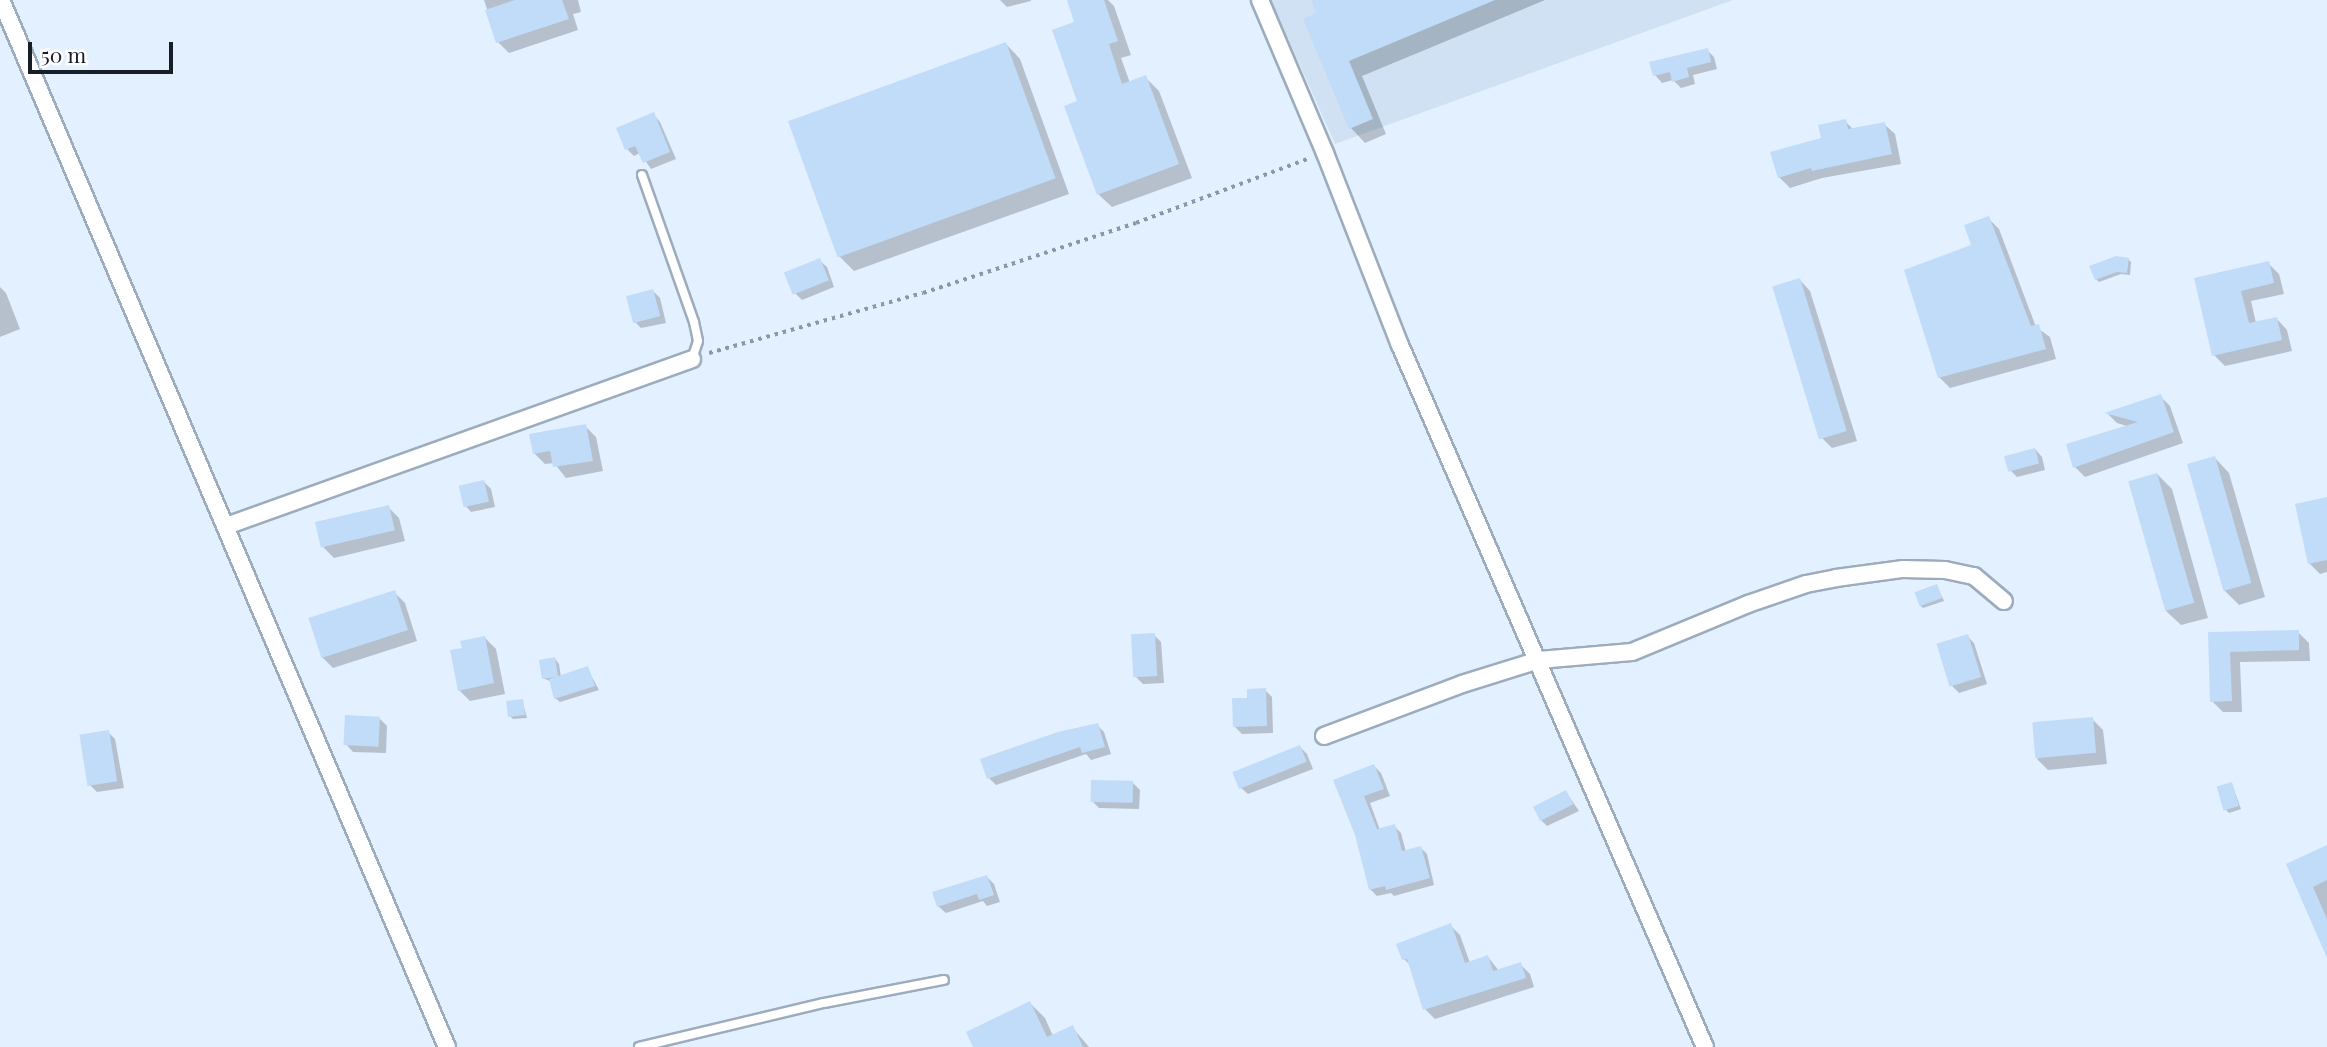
<!DOCTYPE html>
<html>
<head>
<meta charset="utf-8">
<style>
	body { margin:0 }
	#map { position:relative; width:2327px; height:1047px; overflow:hidden; background:#e3f0ff; font-family:"Playfair Display",serif }
	div>[style] { position:absolute }
	.built>* { inset:0; background:#cfe1f3 }
	.shadow>* { inset:0; background:#0003 }
	.building>* { inset:0; background:#c0dcf9; transform-origin:0 0 }
	.path>* { height:3.5px; margin-top:-1.75px; transform-origin:0; background:repeating-linear-gradient(90deg,#8d97a3 0 3.5px,transparent 0 8.5px) }
	.roads { filter:drop-shadow(2px 0 #9cacbd) drop-shadow(-2px 0 #9cacbd) drop-shadow(0 2px #9cacbd) drop-shadow(0 -2px #9cacbd) }
	.lane>* { height:8px; margin:-4px; padding:0 4px; transform-origin:4px; border-radius:4px; background:#fff }
	.street>* { height:16px; margin:-8px; padding:0 8px; transform-origin:8px; border-radius:8px; background:#fff }
	span { translate:-50% -50%; white-space:nowrap; text-align:center; line-height:1.15; -webkit-text-stroke:5px #fff; paint-order:stroke }
	.scale { position:absolute; left:28px; top:42px; width:145px; height:32px; box-sizing:border-box; border:4px solid #181e25; border-top:0; padding-left:9px; font-size:21px; line-height:24px; white-space:nowrap; color:#181e25; -webkit-text-stroke:5px #fff; paint-order:stroke }
</style>
</head>
<body>
<div id="map">
	<div class="built">
		<div style="clip-path:polygon(1271px 0,1733px 0,1335px 144px)"></div>
	</div>
	<div class="shadow">
		<div style="clip-path:polygon(484px 0,578px 0,581px 12px,573px 14px,578px 30px,509px 53px,498px 42px)"></div>
		<div style="clip-path:polygon(1000px 0,1031px 0,1031px 1px,1007px 7px)"></div>
		<div style="clip-path:polygon(1077px 0,1108px 0,1114px 6px,1131px 55px,1121px 58px,1130px 83px,1145px 77px,1159px 91px,1192px 178px,1112px 207px,1098px 194px,1079px 102px)"></div>
		<div style="clip-path:polygon(1313px 0,1545px 0,1362px 76px,1386px 134px,1365px 143px,1351px 128px)"></div>
		<div style="clip-path:polygon(1006px 44px,1020px 59px,1069px 194px,854px 271px,839px 256px)"></div>
		<div style="clip-path:polygon(1707px 50px,1714px 57px,1717px 69px,1693px 75px,1695px 84px,1681px 88px,1673px 80px,1662px 83px,1655px 75px)"></div>
		<div style="clip-path:polygon(653px 114px,660px 122px,676px 159px,651px 169px,640px 153px,634px 156px,627px 149px)"></div>
		<div style="clip-path:polygon(1845px 121px,1854px 130px,1884px 124px,1895px 134px,1901px 164px,1822px 178px,1790px 188px,1779px 177px)"></div>
		<div style="clip-path:polygon(1988px 218px,1999px 229px,2036px 327px,2050px 337px,2056px 359px,1950px 388px,1939px 377px,1974px 246px)"></div>
		<div style="clip-path:polygon(2128px 259px,2131px 262px,2130px 275px,2121px 274px,2099px 282px,2096px 279px)"></div>
		<div style="clip-path:polygon(819px 260px,827px 267px,834px 287px,802px 300px,795px 293px)"></div>
		<div style="clip-path:polygon(2268px 263px,2279px 274px,2284px 294px,2251px 301px,2256px 323px,2276px 318px,2287px 330px,2292px 351px,2225px 366px,2214px 355px,2196px 279px)"></div>
		<div style="clip-path:polygon(1800px 280px,1810px 291px,1857px 441px,1832px 448px,1821px 437px)"></div>
		<div style="clip-path:polygon(0 287px,6px 293px,20px 329px,0 337px)"></div>
		<div style="clip-path:polygon(653px 291px,660px 298px,666px 323px,641px 328px,634px 321px)"></div>
		<div style="clip-path:polygon(2160px 396px,2170px 406px,2183px 443px,2085px 477px,2075px 467px,2130px 427px,2117px 423px,2108px 414px)"></div>
		<div style="clip-path:polygon(585px 426px,596px 437px,603px 471px,566px 478px,554px 463px,545px 464px,534px 453px)"></div>
		<div style="clip-path:polygon(2035px 449px,2042px 457px,2045px 470px,2017px 477px,2010px 470px)"></div>
		<div style="clip-path:polygon(2215px 458px,2229px 473px,2265px 597px,2239px 605px,2224px 590px)"></div>
		<div style="clip-path:polygon(2157px 474px,2172px 489px,2208px 618px,2181px 625px,2166px 611px)"></div>
		<div style="clip-path:polygon(484px 482px,491px 489px,495px 507px,471px 512px,464px 504px)"></div>
		<div style="clip-path:polygon(2327px 499px,2327px 572px,2320px 574px,2310px 564px)"></div>
		<div style="clip-path:polygon(388px 507px,399px 518px,405px 541px,334px 558px,323px 547px)"></div>
		<div style="clip-path:polygon(1937px 586px,1944px 601px,1923px 608px,1920px 605px)"></div>
		<div style="clip-path:polygon(394px 592px,405px 603px,417px 641px,333px 668px,322px 657px,310px 619px)"></div>
		<div style="clip-path:polygon(2298px 632px,2309px 643px,2310px 661px,2240px 662px,2242px 712px,2223px 712px,2212px 701px,2210px 634px)"></div>
		<div style="clip-path:polygon(1154px 635px,1161px 642px,1164px 683px,1143px 684px,1136px 677px)"></div>
		<div style="clip-path:polygon(1967px 636px,1974px 643px,1987px 684px,1959px 693px,1952px 686px)"></div>
		<div style="clip-path:polygon(485px 638px,496px 649px,505px 694px,470px 701px,459px 690px,464px 649px)"></div>
		<div style="clip-path:polygon(555px 659px,559px 664px,561px 677px,587px 668px,599px 690px,560px 702px,555px 698px,552px 682px,543px 678px)"></div>
		<div style="clip-path:polygon(1265px 690px,1272px 697px,1273px 733px,1242px 734px,1235px 727px,1249px 699px)"></div>
		<div style="clip-path:polygon(522px 700px,527px 718px,513px 719px,510px 716px)"></div>
		<div style="clip-path:polygon(380px 719px,387px 726px,386px 753px,353px 752px,346px 744px)"></div>
		<div style="clip-path:polygon(2092px 719px,2103px 730px,2107px 764px,2048px 770px,2037px 759px)"></div>
		<div style="clip-path:polygon(1097px 725px,1104px 732px,1111px 754px,1091px 760px,1086px 754px,996px 785px,989px 778px)"></div>
		<div style="clip-path:polygon(108px 732px,115px 739px,124px 788px,97px 792px,90px 785px)"></div>
		<div style="clip-path:polygon(1300px 747px,1307px 754px,1313px 769px,1248px 794px,1240px 787px)"></div>
		<div style="clip-path:polygon(1374px 766px,1381px 773px,1390px 796px,1370px 803px,1380px 830px,1394px 826px,1401px 833px,1406px 852px,1421px 848px,1427px 854px,1434px 885px,1394px 896px,1391px 893px,1377px 896px,1370px 889px,1356px 835px,1336px 781px)"></div>
		<div style="clip-path:polygon(1133px 783px,1140px 790px,1139px 809px,1099px 808px,1092px 801px)"></div>
		<div style="clip-path:polygon(2232px 784px,2241px 809px,2229px 813px,2226px 810px)"></div>
		<div style="clip-path:polygon(1566px 792px,1579px 811px,1547px 826px,1540px 819px)"></div>
		<div style="clip-path:polygon(2327px 847px,2327px 950px,2288px 865px)"></div>
		<div style="clip-path:polygon(987px 877px,994px 884px,1000px 902px,987px 906px,983px 901px,946px 913px,938px 906px)"></div>
		<div style="clip-path:polygon(1450px 925px,1460px 935px,1470px 963px,1488px 957px,1499px 971px,1520px 964px,1530px 974px,1534px 987px,1435px 1019px,1425px 1009px,1411px 966px,1404px 959px)"></div>
		<div style="clip-path:polygon(1030px 1003px,1045px 1018px,1053px 1036px,1072px 1027px,1089px 1047px,975px 1047px)"></div>
	</div>
	<div class="building">
		<div style="clip-path:polygon(515px 0,562px 0,569px 19px,496px 43px,485px 10px)"></div>
		<div style="clip-path:polygon(1067px 0,1104px 0,1118px 41px,1109px 44px,1122px 84px,1146px 75px,1179px 164px,1097px 195px,1064px 106px,1077px 101px,1052px 30px,1074px 22px)"></div>
		<div style="clip-path:polygon(1311px 0,1495px 0,1349px 61px,1373px 119px,1349px 129px,1303px 19px,1316px 13px)"></div>
		<div style="left:1006px;top:42px;width:145px;height:232px;rotate:70deg"></div>
		<div style="clip-path:polygon(1708px 48px,1711px 62px,1687px 68px,1689px 77px,1672px 82px,1670px 72px,1653px 76px,1649px 62px)"></div>
		<div style="clip-path:polygon(654px 112px,670px 152px,643px 163px,635px 146px,625px 150px,616px 128px)"></div>
		<div style="clip-path:polygon(1846px 119px,1848px 129px,1885px 122px,1892px 154px,1812px 171px,1811px 168px,1778px 178px,1770px 152px,1821px 138px,1818px 125px)"></div>
		<div style="clip-path:polygon(1989px 216px,2031px 326px,2039px 324px,2046px 349px,1938px 378px,1904px 270px,1971px 245px,1964px 225px)"></div>
		<div style="clip-path:polygon(2116px 256px,2129px 258px,2127px 273px,2117px 272px,2095px 280px,2089px 266px)"></div>
		<div style="left:820px;top:258px;width:24px;height:39px;rotate:68deg"></div>
		<div style="clip-path:polygon(2269px 261px,2274px 283px,2241px 291px,2249px 323px,2277px 317px,2282px 340px,2212px 356px,2194px 278px)"></div>
		<div style="left:1800px;top:278px;width:160px;height:29px;rotate:73deg"></div>
		<div style="left:653px;top:289px;width:28px;height:28px;rotate:75deg"></div>
		<div style="clip-path:polygon(2161px 394px,2174px 432px,2073px 468px,2066px 444px,2138px 422px,2104px 413px)"></div>
		<div style="clip-path:polygon(586px 424px,593px 461px,553px 467px,550px 451px,533px 454px,529px 434px)"></div>
		<div style="left:2035px;top:448px;width:16px;height:32px;rotate:75deg"></div>
		<div style="left:2215px;top:456px;width:132px;height:29px;rotate:74deg"></div>
		<div style="left:2157px;top:473px;width:135px;height:30px;rotate:74deg"></div>
		<div style="left:484px;top:480px;width:22px;height:26px;rotate:77deg"></div>
		<div style="clip-path:polygon(2327px 497px,2327px 560px,2308px 564px,2295px 504px)"></div>
		<div style="left:389px;top:505px;width:26px;height:76px;rotate:77deg"></div>
		<div style="left:1937px;top:584px;width:15px;height:24px;rotate:70deg"></div>
		<div style="left:395px;top:590px;width:42px;height:91px;rotate:72deg"></div>
		<div style="clip-path:polygon(2299px 630px,2299px 650px,2230px 652px,2232px 701px,2210px 702px,2208px 632px)"></div>
		<div style="left:1155px;top:633px;width:43px;height:24px;rotate:87deg"></div>
		<div style="left:1968px;top:634px;width:45px;height:33px;rotate:73deg"></div>
		<div style="clip-path:polygon(485px 636px,494px 683px,458px 691px,450px 650px,462px 648px,460px 641px)"></div>
		<div style="clip-path:polygon(555px 657px,558px 676px,588px 666px,595px 686px,554px 699px,549px 679px,556px 677px,542px 679px,539px 660px)"></div>
		<div style="clip-path:polygon(1266px 688px,1267px 726px,1233px 727px,1232px 698px,1247px 698px,1247px 689px)"></div>
		<div style="left:523px;top:699px;width:16px;height:17px;rotate:83deg"></div>
		<div style="left:345px;top:715px;width:35px;height:30px;rotate:3deg"></div>
		<div style="left:2093px;top:717px;width:36px;height:61px;rotate:85deg"></div>
		<div style="clip-path:polygon(1098px 723px,1105px 747px,1082px 753px,1080px 747px,987px 779px,980px 759px,1058px 732px)"></div>
		<div style="left:109px;top:730px;width:52px;height:30px;rotate:81deg"></div>
		<div style="left:1300px;top:745px;width:18px;height:73px;rotate:68deg"></div>
		<div style="clip-path:polygon(1374px 764px,1384px 789px,1364px 796px,1377px 829px,1395px 824px,1402px 851px,1421px 846px,1430px 878px,1386px 890px,1385px 886px,1369px 890px,1355px 835px,1333px 780px)"></div>
		<div style="left:1091px;top:780px;width:42px;height:22px;rotate:1deg"></div>
		<div style="left:2232px;top:782px;width:25px;height:16px;rotate:74deg"></div>
		<div style="left:1566px;top:790px;width:16px;height:37px;rotate:63deg"></div>
		<div style="clip-path:polygon(2327px 845px,2327px 880px,2313px 887px,2327px 919px,2327px 958px,2286px 864px)"></div>
		<div style="clip-path:polygon(987px 875px,994px 895px,979px 900px,977px 894px,937px 907px,932px 892px)"></div>
		<div style="clip-path:polygon(1451px 923px,1465px 963px,1488px 955px,1493px 971px,1521px 962px,1526px 978px,1423px 1010px,1407px 959px,1402px 960px,1396px 944px)"></div>
		<div style="clip-path:polygon(1030px 1001px,1047px 1037px,1073px 1025px,1083px 1047px,973px 1047px,966px 1032px)"></div>
	</div>
	<div class="path">
		<div style="left:709px;top:353px;width:222px;rotate:-15.7deg"></div>
		<div style="left:923px;top:293px;width:224px;rotate:-18.2deg"></div>
		<div style="left:1136px;top:223px;width:186px;rotate:-20.5deg"></div>
	</div>
	<div class="roads">
		<div class="lane">
			<div style="left:642px;top:175px;width:156px;rotate:70.5deg"></div>
			<div style="left:694px;top:322px;width:19px;rotate:78deg"></div>
			<div style="left:698px;top:341px;width:19px;rotate:108deg"></div>
			<div style="left:639px;top:1047px;width:190px;rotate:-13.4deg"></div>
			<div style="left:824px;top:1003px;width:122px;rotate:-10.9deg"></div>
		</div>
		<div class="street">
			<div style="left:1px;top:0;width:1138px;rotate:66.93deg"></div>
			<div style="left:1260px;top:0;width:166px;rotate:67deg"></div>
			<div style="left:1325px;top:153px;width:206px;rotate:68.7deg"></div>
			<div style="left:1400px;top:345px;width:765px;rotate:66.52deg"></div>
			<div style="left:226px;top:526px;width:495px;rotate:-19.7deg"></div>
			<div style="left:1324px;top:736px;width:147px;rotate:-20.6deg"></div>
			<div style="left:1462px;top:684px;width:81px;rotate:-17.3deg"></div>
			<div style="left:1539px;top:660px;width:93px;rotate:-4.9deg"></div>
			<div style="left:1632px;top:652px;width:126px;rotate:-22.5deg"></div>
			<div style="left:1748px;top:604px;width:61px;rotate:-19deg"></div>
			<div style="left:1806px;top:584px;width:31px;rotate:-11deg"></div>
			<div style="left:1836px;top:578px;width:68px;rotate:-7.7deg"></div>
			<div style="left:1903px;top:569px;width:42px;rotate:1.4deg"></div>
			<div style="left:1945px;top:570px;width:30px;rotate:12deg"></div>
			<div style="left:1974px;top:576px;width:39px;rotate:40deg"></div>
		</div>
	</div>
	<div class="scale">50 m</div>
</div>
</body>
</html>
